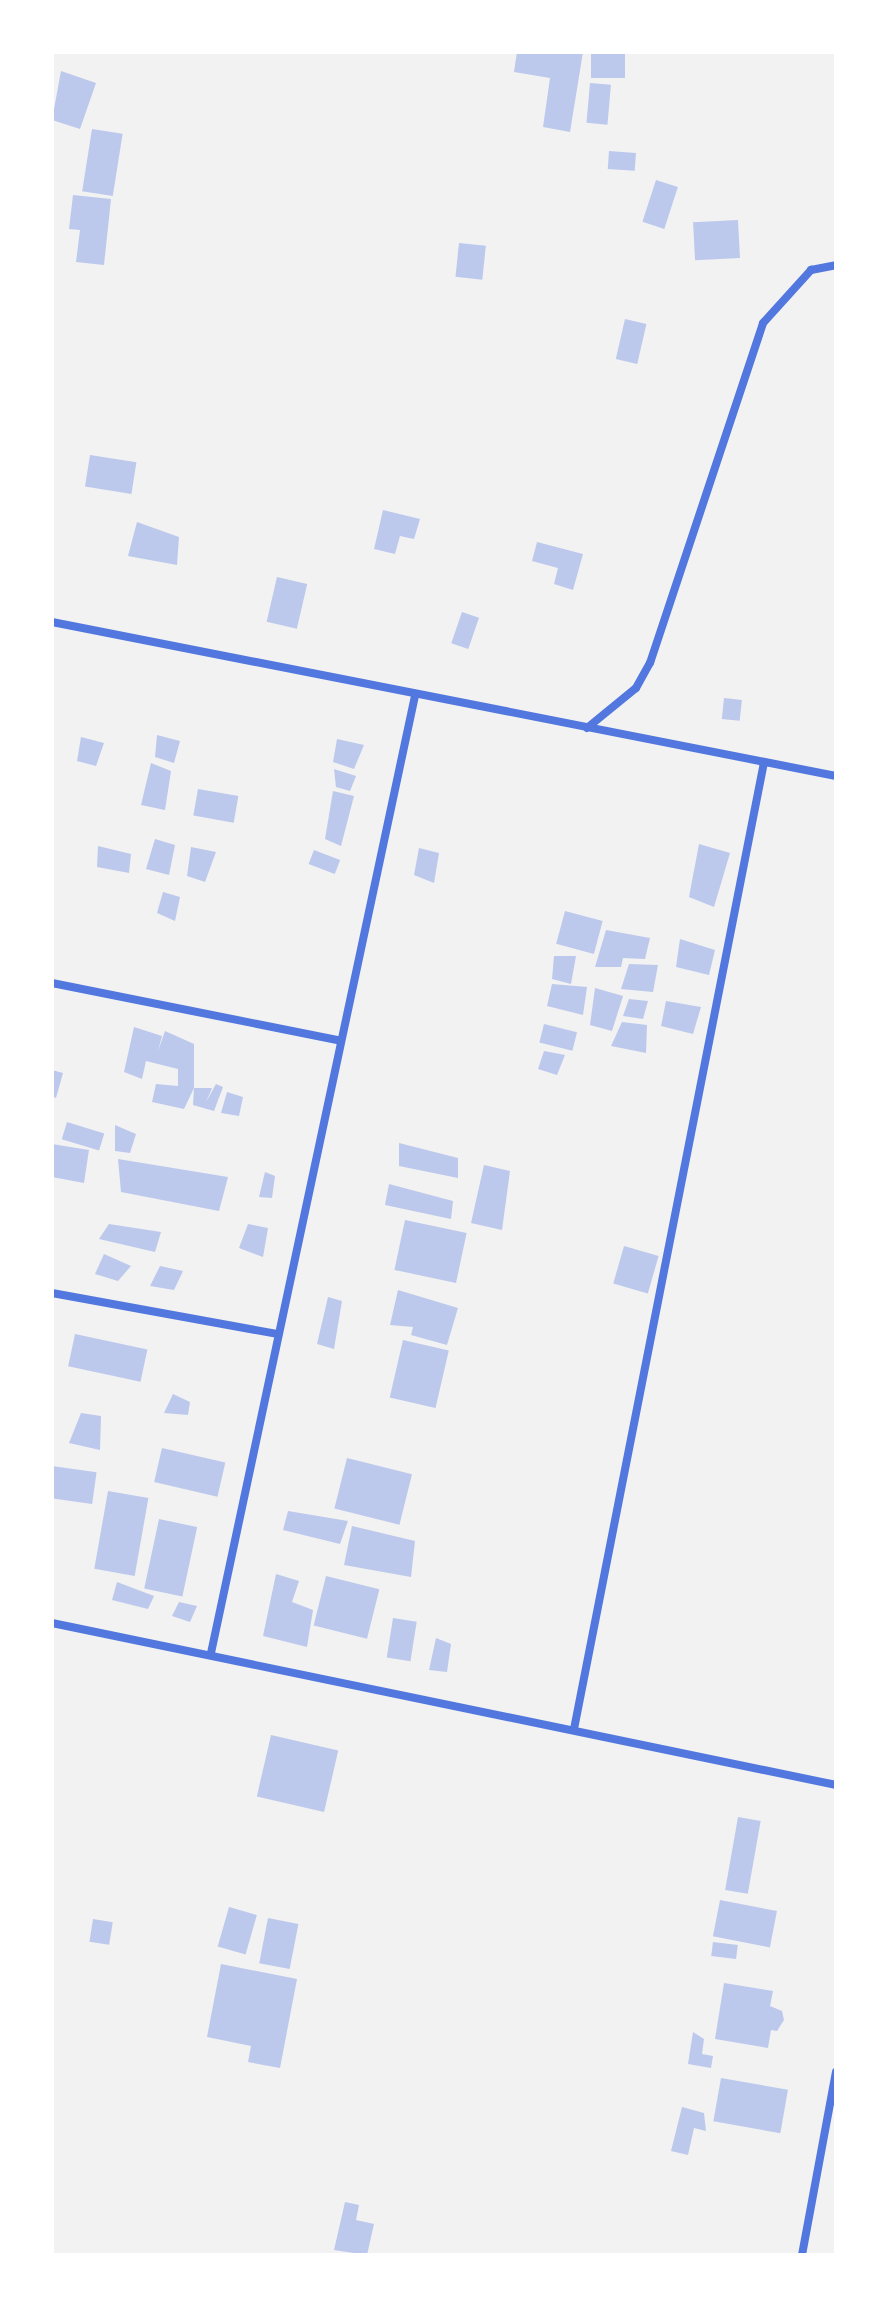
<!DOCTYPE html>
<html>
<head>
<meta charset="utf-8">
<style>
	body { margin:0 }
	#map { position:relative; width:888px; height:2307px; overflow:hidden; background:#f2f2f2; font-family:"Roboto Serif",serif }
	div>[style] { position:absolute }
	.building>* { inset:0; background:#bdc9ec; transform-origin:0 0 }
	.minor>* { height:8px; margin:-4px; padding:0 4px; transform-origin:4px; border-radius:4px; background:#5277de }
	span { translate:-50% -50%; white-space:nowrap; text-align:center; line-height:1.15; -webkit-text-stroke:8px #fff; paint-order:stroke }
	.frame { position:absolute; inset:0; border:54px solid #fff; pointer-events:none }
</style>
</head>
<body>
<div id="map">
	<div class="building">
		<div style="clip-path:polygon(517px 52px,583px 52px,570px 132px,543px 127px,550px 78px,514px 72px)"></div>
		<div style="left:591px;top:52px;width:34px;height:26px"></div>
		<div style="clip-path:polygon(61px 71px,96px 83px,80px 129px,52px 120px)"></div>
		<div style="left:590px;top:83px;width:21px;height:40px;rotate:5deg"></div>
		<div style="left:92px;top:129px;width:31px;height:63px;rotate:9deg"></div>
		<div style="left:609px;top:151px;width:27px;height:18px;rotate:4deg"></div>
		<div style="left:656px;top:180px;width:23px;height:44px;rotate:18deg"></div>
		<div style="clip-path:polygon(73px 195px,111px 199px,104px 265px,76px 262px,80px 230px,69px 229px)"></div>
		<div style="left:738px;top:220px;width:38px;height:45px;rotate:87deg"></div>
		<div style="left:459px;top:243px;width:27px;height:34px;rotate:6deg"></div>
		<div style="left:625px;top:319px;width:22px;height:41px;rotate:13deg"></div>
		<div style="left:90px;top:455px;width:47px;height:32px;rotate:9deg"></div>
		<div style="clip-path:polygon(383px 510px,420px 519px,414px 539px,400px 536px,395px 554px,374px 549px)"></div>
		<div style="clip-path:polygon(137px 522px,179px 537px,177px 565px,128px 556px)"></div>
		<div style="clip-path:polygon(537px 542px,583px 554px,573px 590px,554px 584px,558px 568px,532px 561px)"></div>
		<div style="left:277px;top:577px;width:31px;height:46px;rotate:13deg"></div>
		<div style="left:462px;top:612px;width:18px;height:33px;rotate:19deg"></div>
		<div style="left:724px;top:698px;width:18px;height:21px;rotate:6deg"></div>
		<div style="clip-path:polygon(157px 735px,180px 741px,174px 763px,155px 757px)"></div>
		<div style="clip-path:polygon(81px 737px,104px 743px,96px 766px,77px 761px)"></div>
		<div style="clip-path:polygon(337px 739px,364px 745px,354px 769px,333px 762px)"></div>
		<div style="clip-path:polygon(151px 763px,171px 771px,165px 810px,141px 805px)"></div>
		<div style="clip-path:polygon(334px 769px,356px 776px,350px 791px,336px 787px)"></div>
		<div style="left:198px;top:789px;width:41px;height:27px;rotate:10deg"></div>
		<div style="clip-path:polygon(333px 791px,354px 796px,341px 846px,325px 839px)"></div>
		<div style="clip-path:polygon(155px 839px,175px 845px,169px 875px,146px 869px)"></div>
		<div style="clip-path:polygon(699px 844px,730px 853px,714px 907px,689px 897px)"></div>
		<div style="clip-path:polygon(98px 846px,131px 854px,129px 873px,97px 867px)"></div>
		<div style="clip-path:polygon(191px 847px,216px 852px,205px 882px,187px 876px)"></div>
		<div style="clip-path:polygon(419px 848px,439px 853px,434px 883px,414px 875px)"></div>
		<div style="left:314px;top:850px;width:28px;height:15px;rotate:21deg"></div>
		<div style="clip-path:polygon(163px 892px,180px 897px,175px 921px,157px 913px)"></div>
		<div style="left:565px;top:911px;width:39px;height:34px;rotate:15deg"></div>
		<div style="clip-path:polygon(606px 930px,650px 938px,645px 959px,623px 958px,621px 967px,595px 967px)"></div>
		<div style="clip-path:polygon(680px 939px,715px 950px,709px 975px,676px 967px)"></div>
		<div style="clip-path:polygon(554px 956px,576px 956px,571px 984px,552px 979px)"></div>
		<div style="clip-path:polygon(629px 964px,658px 965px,653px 992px,621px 989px)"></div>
		<div style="clip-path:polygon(552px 984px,587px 987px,583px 1015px,547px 1006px)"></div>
		<div style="clip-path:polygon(595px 988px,623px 996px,612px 1031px,590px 1025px)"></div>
		<div style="clip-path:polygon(629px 999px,648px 1001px,643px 1019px,623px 1016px)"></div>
		<div style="clip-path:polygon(666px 1001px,701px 1007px,693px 1034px,661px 1026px)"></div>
		<div style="clip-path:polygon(622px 1022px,647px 1025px,646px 1053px,611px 1046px)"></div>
		<div style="left:544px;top:1024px;width:34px;height:19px;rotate:14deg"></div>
		<div style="clip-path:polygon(134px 1027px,162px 1036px,158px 1051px,165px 1031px,194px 1044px,194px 1088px,184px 1109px,152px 1102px,156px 1084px,178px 1086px,178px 1069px,146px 1061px,142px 1079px,124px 1072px)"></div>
		<div style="clip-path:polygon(544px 1051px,565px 1055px,557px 1075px,538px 1069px)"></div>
		<div style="clip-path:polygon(52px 1070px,63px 1073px,56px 1098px,52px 1096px)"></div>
		<div style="clip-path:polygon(216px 1084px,223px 1087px,214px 1111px,193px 1105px,194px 1088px,212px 1088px,206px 1102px)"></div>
		<div style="clip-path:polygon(227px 1092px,243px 1097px,239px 1116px,221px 1113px)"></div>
		<div style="left:67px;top:1122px;width:39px;height:18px;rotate:17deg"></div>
		<div style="clip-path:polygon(115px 1125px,136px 1134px,130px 1153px,115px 1151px)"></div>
		<div style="clip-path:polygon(399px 1143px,458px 1158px,458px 1178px,399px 1166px)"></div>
		<div style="clip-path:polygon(52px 1144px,89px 1150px,84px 1183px,52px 1177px)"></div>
		<div style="clip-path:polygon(118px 1159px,228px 1177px,219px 1211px,121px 1192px)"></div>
		<div style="clip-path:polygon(484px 1165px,510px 1171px,502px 1230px,471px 1223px)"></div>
		<div style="clip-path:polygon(265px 1172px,275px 1176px,272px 1198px,259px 1197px)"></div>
		<div style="clip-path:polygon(389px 1184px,453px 1201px,451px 1219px,385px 1205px)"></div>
		<div style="left:405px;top:1220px;width:63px;height:51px;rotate:12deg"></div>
		<div style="clip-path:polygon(109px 1224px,161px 1232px,155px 1252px,99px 1239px)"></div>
		<div style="clip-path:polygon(248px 1224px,268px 1228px,263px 1257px,239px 1248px)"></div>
		<div style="left:624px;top:1246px;width:36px;height:39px;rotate:16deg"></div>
		<div style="clip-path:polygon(104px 1254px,131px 1266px,118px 1281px,95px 1274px)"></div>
		<div style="clip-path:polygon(160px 1266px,183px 1271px,174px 1290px,150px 1286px)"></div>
		<div style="clip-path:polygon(398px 1290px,458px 1308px,447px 1345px,411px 1335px,413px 1327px,390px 1325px)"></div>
		<div style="clip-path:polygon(328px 1297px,342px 1301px,334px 1349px,317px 1344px)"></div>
		<div style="left:75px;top:1334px;width:74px;height:33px;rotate:12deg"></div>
		<div style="left:403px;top:1340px;width:47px;height:59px;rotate:13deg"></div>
		<div style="clip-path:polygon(173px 1394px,190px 1402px,188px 1415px,164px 1413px)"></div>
		<div style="clip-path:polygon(81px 1413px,101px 1416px,100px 1450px,69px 1443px)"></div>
		<div style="left:162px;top:1448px;width:65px;height:35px;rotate:13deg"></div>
		<div style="left:347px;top:1458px;width:67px;height:52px;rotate:14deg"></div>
		<div style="left:52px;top:1466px;width:45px;height:32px;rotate:8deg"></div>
		<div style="left:108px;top:1491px;width:41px;height:79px;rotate:10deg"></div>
		<div style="clip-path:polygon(288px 1511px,348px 1521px,340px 1544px,283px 1530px)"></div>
		<div style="left:159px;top:1519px;width:39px;height:71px;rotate:12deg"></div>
		<div style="clip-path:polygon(352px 1526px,415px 1541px,411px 1577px,344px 1565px)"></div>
		<div style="clip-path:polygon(276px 1574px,299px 1581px,292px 1602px,313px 1610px,307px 1647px,263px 1636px)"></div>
		<div style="left:326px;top:1576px;width:55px;height:51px;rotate:14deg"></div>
		<div style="clip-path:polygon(117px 1582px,154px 1596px,148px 1609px,112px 1600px)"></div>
		<div style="clip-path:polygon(179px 1602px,197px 1606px,190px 1622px,172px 1616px)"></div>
		<div style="left:393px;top:1618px;width:24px;height:40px;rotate:9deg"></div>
		<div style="clip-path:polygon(436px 1638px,451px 1644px,447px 1672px,429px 1670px)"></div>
		<div style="left:271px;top:1735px;width:69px;height:63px;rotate:13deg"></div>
		<div style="left:738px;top:1817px;width:23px;height:74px;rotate:10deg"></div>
		<div style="left:720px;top:1900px;width:58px;height:37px;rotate:11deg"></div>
		<div style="left:229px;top:1907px;width:29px;height:41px;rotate:16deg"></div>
		<div style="left:268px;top:1918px;width:31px;height:46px;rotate:11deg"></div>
		<div style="left:93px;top:1919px;width:20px;height:23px;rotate:9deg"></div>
		<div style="left:713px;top:1942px;width:25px;height:14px;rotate:7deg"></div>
		<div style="clip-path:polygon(221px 1964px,297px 1979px,280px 2068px,248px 2062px,251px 2046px,207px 2037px)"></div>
		<div style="clip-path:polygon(724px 1983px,773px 1991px,770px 2006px,782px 2011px,784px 2020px,777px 2031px,771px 2030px,768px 2048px,715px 2039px)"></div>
		<div style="clip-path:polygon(693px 2032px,704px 2039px,702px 2054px,713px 2056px,711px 2068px,688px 2064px)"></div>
		<div style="left:721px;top:2078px;width:68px;height:44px;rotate:10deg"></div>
		<div style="clip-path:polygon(682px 2107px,704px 2113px,706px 2131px,694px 2128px,688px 2155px,671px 2151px)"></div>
		<div style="clip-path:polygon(345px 2202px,359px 2205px,356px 2220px,374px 2224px,367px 2255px,334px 2250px)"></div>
	</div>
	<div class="minor">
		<div style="left:52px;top:622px;width:799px;rotate:11.11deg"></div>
		<div style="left:587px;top:728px;width:63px;rotate:-39.2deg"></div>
		<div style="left:636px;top:688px;width:29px;rotate:-61deg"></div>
		<div style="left:650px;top:663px;width:358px;rotate:-71.6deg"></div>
		<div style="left:763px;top:323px;width:72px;rotate:-47.8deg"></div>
		<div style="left:811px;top:270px;width:25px;rotate:-11deg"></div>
		<div style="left:52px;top:983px;width:292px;rotate:11.3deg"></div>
		<div style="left:52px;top:1293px;width:230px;rotate:10.3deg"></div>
		<div style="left:52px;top:1623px;width:801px;rotate:11.67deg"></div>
		<div style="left:211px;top:1653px;width:979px;rotate:-77.97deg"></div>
		<div style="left:574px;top:1729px;width:985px;rotate:-78.88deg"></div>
		<div style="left:802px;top:2255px;width:186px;rotate:-79.5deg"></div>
	</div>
	<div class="frame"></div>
</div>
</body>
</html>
